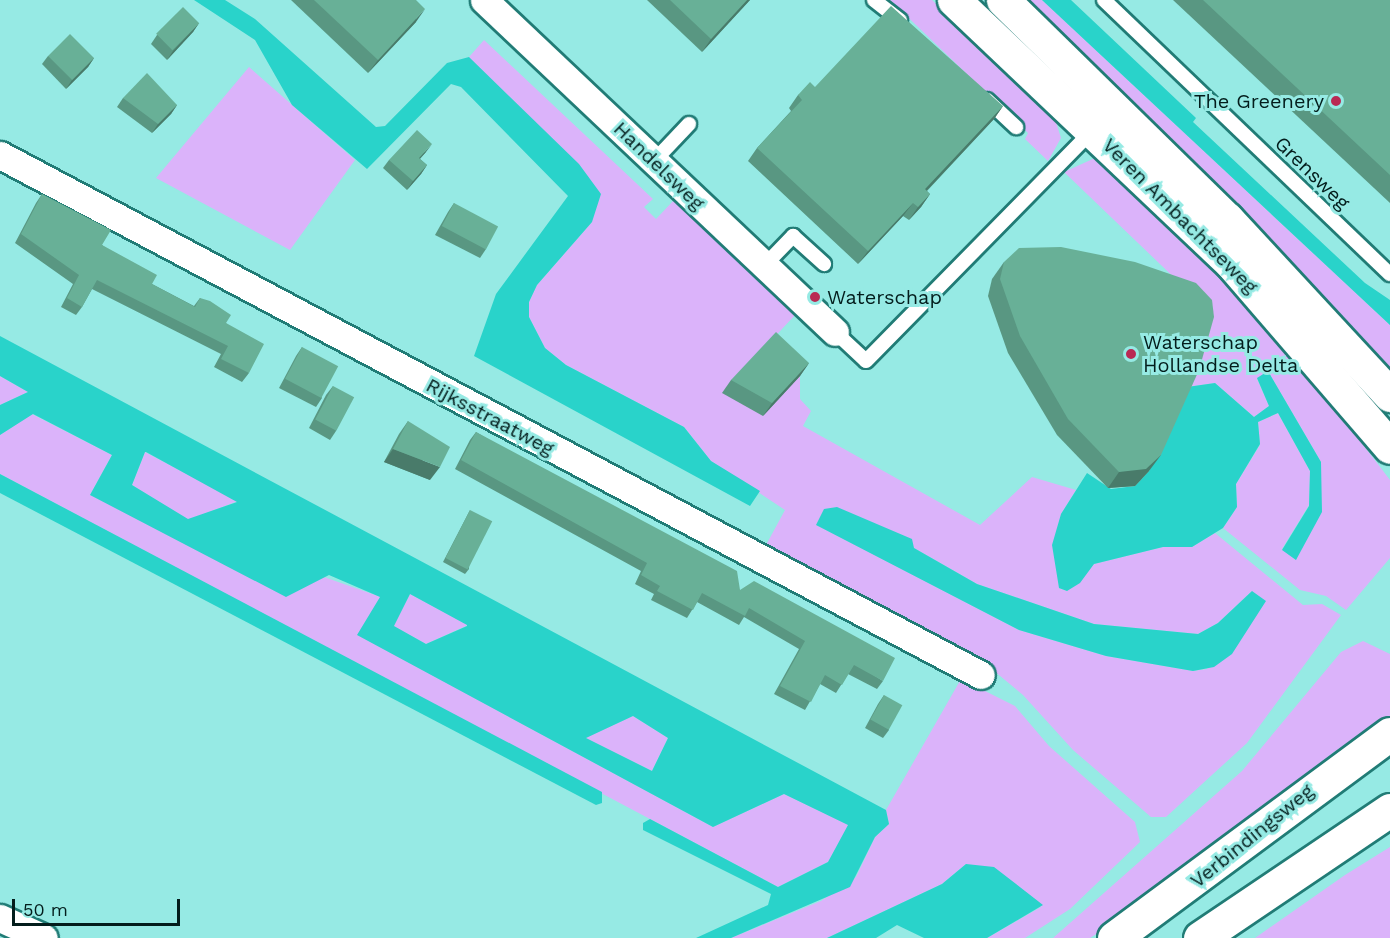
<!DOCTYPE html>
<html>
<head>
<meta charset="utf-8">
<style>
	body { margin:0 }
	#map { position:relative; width:1390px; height:938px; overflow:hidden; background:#96eae4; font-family:"Work Sans",sans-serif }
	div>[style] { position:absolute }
	.green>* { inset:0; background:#dbb3fa }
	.water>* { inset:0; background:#29d3ca }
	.roads { filter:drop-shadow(2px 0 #217c76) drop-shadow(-2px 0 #217c76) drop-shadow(0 2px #217c76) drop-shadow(0 -2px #217c76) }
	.service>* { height:14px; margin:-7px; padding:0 7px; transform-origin:7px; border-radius:7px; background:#fff }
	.minor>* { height:27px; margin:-13.5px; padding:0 13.5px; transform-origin:13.5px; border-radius:13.5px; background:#fff }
	.tertiary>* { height:33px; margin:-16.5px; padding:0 16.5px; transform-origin:16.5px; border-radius:16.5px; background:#fff }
	.secondary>* { height:33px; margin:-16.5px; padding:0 16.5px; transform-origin:16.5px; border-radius:16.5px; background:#fff }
	.wall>* { inset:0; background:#599782 }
	.shaded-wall>* { inset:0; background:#497b6a }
	.building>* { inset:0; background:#68b097; transform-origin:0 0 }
	.dots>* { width:16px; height:16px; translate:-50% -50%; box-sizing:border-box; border:3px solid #96eae4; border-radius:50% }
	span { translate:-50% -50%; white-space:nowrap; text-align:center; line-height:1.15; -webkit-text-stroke:6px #96eae4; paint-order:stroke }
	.poi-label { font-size:20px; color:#031d1c }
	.right { translate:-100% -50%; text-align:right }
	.left { translate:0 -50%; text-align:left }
	.street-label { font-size:20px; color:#031d1c }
	.scale { position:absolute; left:12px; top:899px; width:168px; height:27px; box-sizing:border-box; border:3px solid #031d1c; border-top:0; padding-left:8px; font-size:18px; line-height:21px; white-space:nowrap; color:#031d1c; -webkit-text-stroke:4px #96eae4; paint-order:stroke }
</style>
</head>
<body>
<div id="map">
	<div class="green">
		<div style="clip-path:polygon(890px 0,932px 0,1054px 116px,1061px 138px,1048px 161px,1025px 139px,1028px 133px)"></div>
		<div style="clip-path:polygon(1013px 0,1042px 0,1390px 325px,1390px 382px)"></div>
		<div style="clip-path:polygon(evenodd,484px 40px,653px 199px,644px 207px,656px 219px,675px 199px,796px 314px,767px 345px,800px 376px,800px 399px,811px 411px,803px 426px,980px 525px,1032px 477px,1076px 490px,1061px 514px,1059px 588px,1067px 591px,1094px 564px,1163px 547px,1192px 547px,1215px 533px,1303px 605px,1322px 604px,1341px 615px,1247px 743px,1166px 817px,1151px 817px,1073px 750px,1023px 695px,971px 652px,766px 545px,785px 510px,711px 461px,684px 427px,566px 365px,545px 348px,529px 317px,529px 302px,537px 285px,592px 222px,469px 57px,484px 40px,817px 525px,914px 548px,977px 584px,1094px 624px,1198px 634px,1218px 623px,1252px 591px,1207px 669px,1193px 671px,1106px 656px,1019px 630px,817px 525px)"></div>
		<div style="clip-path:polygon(249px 67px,355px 160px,290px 250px,156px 178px)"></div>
		<div style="clip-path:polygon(1095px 158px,1107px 162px,1210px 262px,1306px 370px,1390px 480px,1390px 558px,1346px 610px,1326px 596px,1300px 590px,1223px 528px,1237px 507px,1236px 484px,1260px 445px,1258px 422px,1278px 413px,1310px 471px,1309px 505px,1282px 549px,1296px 560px,1321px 462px,1268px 371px,1257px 379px,1269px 406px,1254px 417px,1215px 383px,1187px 387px,1186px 289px,1064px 172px)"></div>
		<div style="clip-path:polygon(0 376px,28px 392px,0 405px)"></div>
		<div style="clip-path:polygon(32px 414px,112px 455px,90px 495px,381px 597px,358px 635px,713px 827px,784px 794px,849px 825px,828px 862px,778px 887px,0 474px,0 435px)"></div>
		<div style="clip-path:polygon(145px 452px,238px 501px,188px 520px,132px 485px)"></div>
		<div style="clip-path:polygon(410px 594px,468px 625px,426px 644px,393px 626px)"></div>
		<div style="clip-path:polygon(1363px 641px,1390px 654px,1390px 717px,1334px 752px,1131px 912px,1090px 938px,1053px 938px,1242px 771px,1341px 652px)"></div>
		<div style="clip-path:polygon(961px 679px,1015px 706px,1049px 746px,1135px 822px,1140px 842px,1070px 909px,1025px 938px,987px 938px,1041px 907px,966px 864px,942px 884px,827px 938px,731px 938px,821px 901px,856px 877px,875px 837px,889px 824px,886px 810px)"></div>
		<div style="clip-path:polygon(633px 716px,668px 738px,652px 771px,585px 738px)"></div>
		<div style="clip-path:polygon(1390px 847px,1390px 938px,1255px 938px,1345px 875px)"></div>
	</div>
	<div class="water">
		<div style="clip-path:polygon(194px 0,225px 0,255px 19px,376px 127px,385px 126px,447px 63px,469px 57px,579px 164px,601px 194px,592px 222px,537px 285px,529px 302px,529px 317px,545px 348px,566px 365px,684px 427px,711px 461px,760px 491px,750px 506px,474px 356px,496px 294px,568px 196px,461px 87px,451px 84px,367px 169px,292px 105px,255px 40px)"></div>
		<div style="clip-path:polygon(1042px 0,1071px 0,1196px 118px,1193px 122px,1365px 283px,1390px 300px,1390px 325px)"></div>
		<div style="clip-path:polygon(evenodd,0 336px,886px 810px,889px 824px,875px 837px,850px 887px,731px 938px,696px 938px,768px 905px,771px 894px,643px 830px,643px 823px,650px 819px,778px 887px,828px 862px,848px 825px,784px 794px,713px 827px,357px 635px,380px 597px,329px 575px,286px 597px,90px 495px,112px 455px,33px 414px,0 435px,0 405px,28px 392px,0 376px,0 336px,145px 452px,146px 452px,237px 502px,188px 519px,132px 485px,145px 452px,0 336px,410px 594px,467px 625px,467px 626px,426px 644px,394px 626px,410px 594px,0 336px,633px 716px,668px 738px,652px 771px,586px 738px,633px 716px)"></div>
		<div style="clip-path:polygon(1268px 371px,1321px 462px,1322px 512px,1296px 560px,1282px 550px,1309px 506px,1310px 471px,1278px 413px,1258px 422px,1260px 444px,1236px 484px,1237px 507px,1223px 528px,1192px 547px,1163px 547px,1094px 564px,1080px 583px,1067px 591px,1059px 588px,1052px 545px,1061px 514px,1087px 473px,1111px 489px,1135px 486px,1149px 471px,1187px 387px,1215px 383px,1254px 417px,1269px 406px,1257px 378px)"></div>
		<div style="clip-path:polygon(0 474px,602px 792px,602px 803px,596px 805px,0 493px)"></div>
		<div style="clip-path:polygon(837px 507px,912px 539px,914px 548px,977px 584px,1094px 624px,1198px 634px,1218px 623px,1252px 591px,1266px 601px,1232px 654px,1214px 667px,1193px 671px,1106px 656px,1019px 630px,816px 525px,824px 509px)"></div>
		<div style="clip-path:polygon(966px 864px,994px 867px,1043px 905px,987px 938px,924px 938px,897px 925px,876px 938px,827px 938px,942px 884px)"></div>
	</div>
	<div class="roads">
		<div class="service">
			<div style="left:874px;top:0;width:33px;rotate:38deg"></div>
			<div style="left:1104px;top:0;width:396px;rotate:43.8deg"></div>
			<div style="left:987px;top:100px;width:40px;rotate:43deg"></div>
			<div style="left:654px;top:161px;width:51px;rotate:-46.6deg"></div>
			<div style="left:764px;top:266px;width:42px;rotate:-46deg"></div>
			<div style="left:793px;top:236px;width:42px;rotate:42.1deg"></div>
			<div style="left:835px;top:332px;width:42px;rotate:43.1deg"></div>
			<div style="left:866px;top:361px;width:324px;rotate:-45.5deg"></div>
		</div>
		<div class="minor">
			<div style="left:484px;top:0;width:483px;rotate:43.4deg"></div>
			<div style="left:0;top:155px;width:1110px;rotate:27.93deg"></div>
			<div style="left:0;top:918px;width:48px;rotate:24.4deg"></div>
		</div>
		<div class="tertiary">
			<div style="left:1114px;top:938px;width:343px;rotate:-36.5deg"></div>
			<div style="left:1200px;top:938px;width:229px;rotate:-34deg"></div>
		</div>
		<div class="secondary">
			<div style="left:954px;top:0;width:385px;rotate:43.5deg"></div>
			<div style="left:1233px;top:265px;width:240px;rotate:49.2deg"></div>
			<div style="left:1003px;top:0;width:313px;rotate:44.4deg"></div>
			<div style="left:1227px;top:219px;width:240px;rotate:47.2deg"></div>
		</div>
	</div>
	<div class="wall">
		<div style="clip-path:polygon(291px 0,416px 0,416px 22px,368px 73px)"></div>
		<div style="clip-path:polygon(647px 0,750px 0,702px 52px)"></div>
		<div style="clip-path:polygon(1173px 0,1390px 0,1390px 203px)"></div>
		<div style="clip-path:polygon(199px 23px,193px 32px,167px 60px,151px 44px,157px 35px)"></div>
		<div style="clip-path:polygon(48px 56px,94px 58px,88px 67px,66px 89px,42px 64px)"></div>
		<div style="clip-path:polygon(815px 87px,1003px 106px,994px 119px,927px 191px,930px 194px,921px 207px,909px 220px,903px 216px,858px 264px,748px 161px,757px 148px,791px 111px,789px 108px,798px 95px)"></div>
		<div style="clip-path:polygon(123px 98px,177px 105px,171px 114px,152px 133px,117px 107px)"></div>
		<div style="clip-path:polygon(426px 152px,420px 159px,427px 165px,421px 174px,407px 190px,383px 168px,389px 160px)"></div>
		<div style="clip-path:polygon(42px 194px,102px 245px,152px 284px,194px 306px,200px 298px,226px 323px,249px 373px,242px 382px,214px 367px,221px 354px,92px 289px,82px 307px,76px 315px,61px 307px,73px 284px,15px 243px,36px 203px)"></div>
		<div style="clip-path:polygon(454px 203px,486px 249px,480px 258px,435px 235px,448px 212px)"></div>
		<div style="clip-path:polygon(1004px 262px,1149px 471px,1135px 486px,1108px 488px,1057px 435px,1008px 353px,988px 296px,992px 279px)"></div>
		<div style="clip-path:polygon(302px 347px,322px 398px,316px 407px,279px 388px,296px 356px)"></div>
		<div style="clip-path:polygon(809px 363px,800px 376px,763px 416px,722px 393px,731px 380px)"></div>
		<div style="clip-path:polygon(333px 386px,336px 431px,330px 440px,309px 428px,326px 395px)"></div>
		<div style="clip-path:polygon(408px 421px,430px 480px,384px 462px,399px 434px)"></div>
		<div style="clip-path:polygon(476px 432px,740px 590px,883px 681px,877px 689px,848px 674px,836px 693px,820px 684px,805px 710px,774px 694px,799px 649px,744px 617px,739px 625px,697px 602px,687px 618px,651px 600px,654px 594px,635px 584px,641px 571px,455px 469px,470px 440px)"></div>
		<div style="clip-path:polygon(470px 510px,469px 569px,465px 574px,443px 562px)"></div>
		<div style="clip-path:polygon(884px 695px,889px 730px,883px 738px,865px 728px,878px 704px)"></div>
	</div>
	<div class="shaded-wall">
		<div style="clip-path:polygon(747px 0,750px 0,702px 52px,711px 39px)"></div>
		<div style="clip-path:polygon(425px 9px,416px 22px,368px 73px,378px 60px)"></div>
		<div style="clip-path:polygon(199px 23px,193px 32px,167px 60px,173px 51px)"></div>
		<div style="clip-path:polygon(94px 58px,88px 67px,66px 89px,72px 80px)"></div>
		<div style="clip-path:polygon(177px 105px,171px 114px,152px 133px,158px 124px)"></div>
		<div style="clip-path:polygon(1003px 106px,994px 119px,916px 202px,925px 189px)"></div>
		<div style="clip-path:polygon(432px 144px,426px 152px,412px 167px,419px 158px)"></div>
		<div style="clip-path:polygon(427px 165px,421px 174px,407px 190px,413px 181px)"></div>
		<div style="clip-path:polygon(930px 194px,921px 207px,909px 220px,918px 207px)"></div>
		<div style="clip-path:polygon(913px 203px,903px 216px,858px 264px,868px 251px)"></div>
		<div style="clip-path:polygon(809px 363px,800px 376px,763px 416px,772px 403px)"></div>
		<div style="clip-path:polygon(393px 449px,440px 467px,430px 480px,384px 462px)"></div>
		<div style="clip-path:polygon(1161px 455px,1149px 471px,1135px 486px,1108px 488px,1119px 472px)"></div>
	</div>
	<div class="building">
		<div style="clip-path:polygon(314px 0,416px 0,425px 9px,378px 60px)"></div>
		<div style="clip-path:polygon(670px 0,747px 0,711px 39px)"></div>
		<div style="clip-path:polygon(1203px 0,1390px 0,1390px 175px)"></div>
		<div style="clip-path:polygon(891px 6px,1003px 106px,925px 189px,930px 194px,918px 207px,913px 203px,868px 251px,757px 148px,802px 100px,798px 95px,810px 82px,815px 87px)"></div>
		<div style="left:183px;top:7px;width:23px;height:38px;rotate:45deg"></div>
		<div style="left:70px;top:34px;width:34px;height:31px;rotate:45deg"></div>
		<div style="clip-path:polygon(147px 73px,177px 105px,158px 124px,123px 98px)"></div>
		<div style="clip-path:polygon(417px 130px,432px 144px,419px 158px,427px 165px,413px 181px,389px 160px)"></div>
		<div style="clip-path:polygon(42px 194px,111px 230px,102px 245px,157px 275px,152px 284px,195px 307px,200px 298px,210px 301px,231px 315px,226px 323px,264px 344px,249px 373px,221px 359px,228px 346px,97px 280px,82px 307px,67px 298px,79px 275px,21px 234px)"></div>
		<div style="left:454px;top:203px;width:50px;height:26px;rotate:28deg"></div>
		<div style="clip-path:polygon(1061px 247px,1135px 262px,1196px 283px,1212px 300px,1214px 317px,1199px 370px,1161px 455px,1146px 469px,1119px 472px,1068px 419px,1020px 336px,1000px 279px,1004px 262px,1019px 248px)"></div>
		<div style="clip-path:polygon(776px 332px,809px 363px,772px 403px,731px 380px)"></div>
		<div style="left:302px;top:347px;width:41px;height:36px;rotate:28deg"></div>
		<div style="left:333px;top:386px;width:24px;height:38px;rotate:28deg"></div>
		<div style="clip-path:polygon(408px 421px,450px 447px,440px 467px,393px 449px)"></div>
		<div style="clip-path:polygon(476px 432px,737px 571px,740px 590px,754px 581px,895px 658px,883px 681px,854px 665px,842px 685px,825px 675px,811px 702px,780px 686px,805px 641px,749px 608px,745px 616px,702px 593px,693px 610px,657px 591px,660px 586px,641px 575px,647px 563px,461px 460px)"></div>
		<div style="left:470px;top:510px;width:25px;height:54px;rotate:27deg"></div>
		<div style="left:884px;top:695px;width:21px;height:28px;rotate:29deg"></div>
	</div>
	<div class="dots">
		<div style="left:1336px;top:101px;background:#b92953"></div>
		<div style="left:815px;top:297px;background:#b92953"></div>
		<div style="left:1131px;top:354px;background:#b92953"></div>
	</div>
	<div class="poi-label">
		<span class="right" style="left:1324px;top:101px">The Greenery</span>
		<span class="left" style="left:827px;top:297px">Waterschap</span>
		<span class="left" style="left:1143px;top:354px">Waterschap<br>Hollandse Delta</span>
	</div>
	<div class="street-label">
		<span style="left:659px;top:166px;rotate:44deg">Handelsweg</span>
		<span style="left:1312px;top:173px;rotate:44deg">Grensweg</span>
		<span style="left:1180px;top:216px;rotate:45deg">Veren Ambachtseweg</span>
		<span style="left:490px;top:417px;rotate:28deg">Rijksstraatweg</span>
		<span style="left:1252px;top:836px;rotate:-39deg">Verbindingsweg</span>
	</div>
	<div class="scale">50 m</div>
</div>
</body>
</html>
